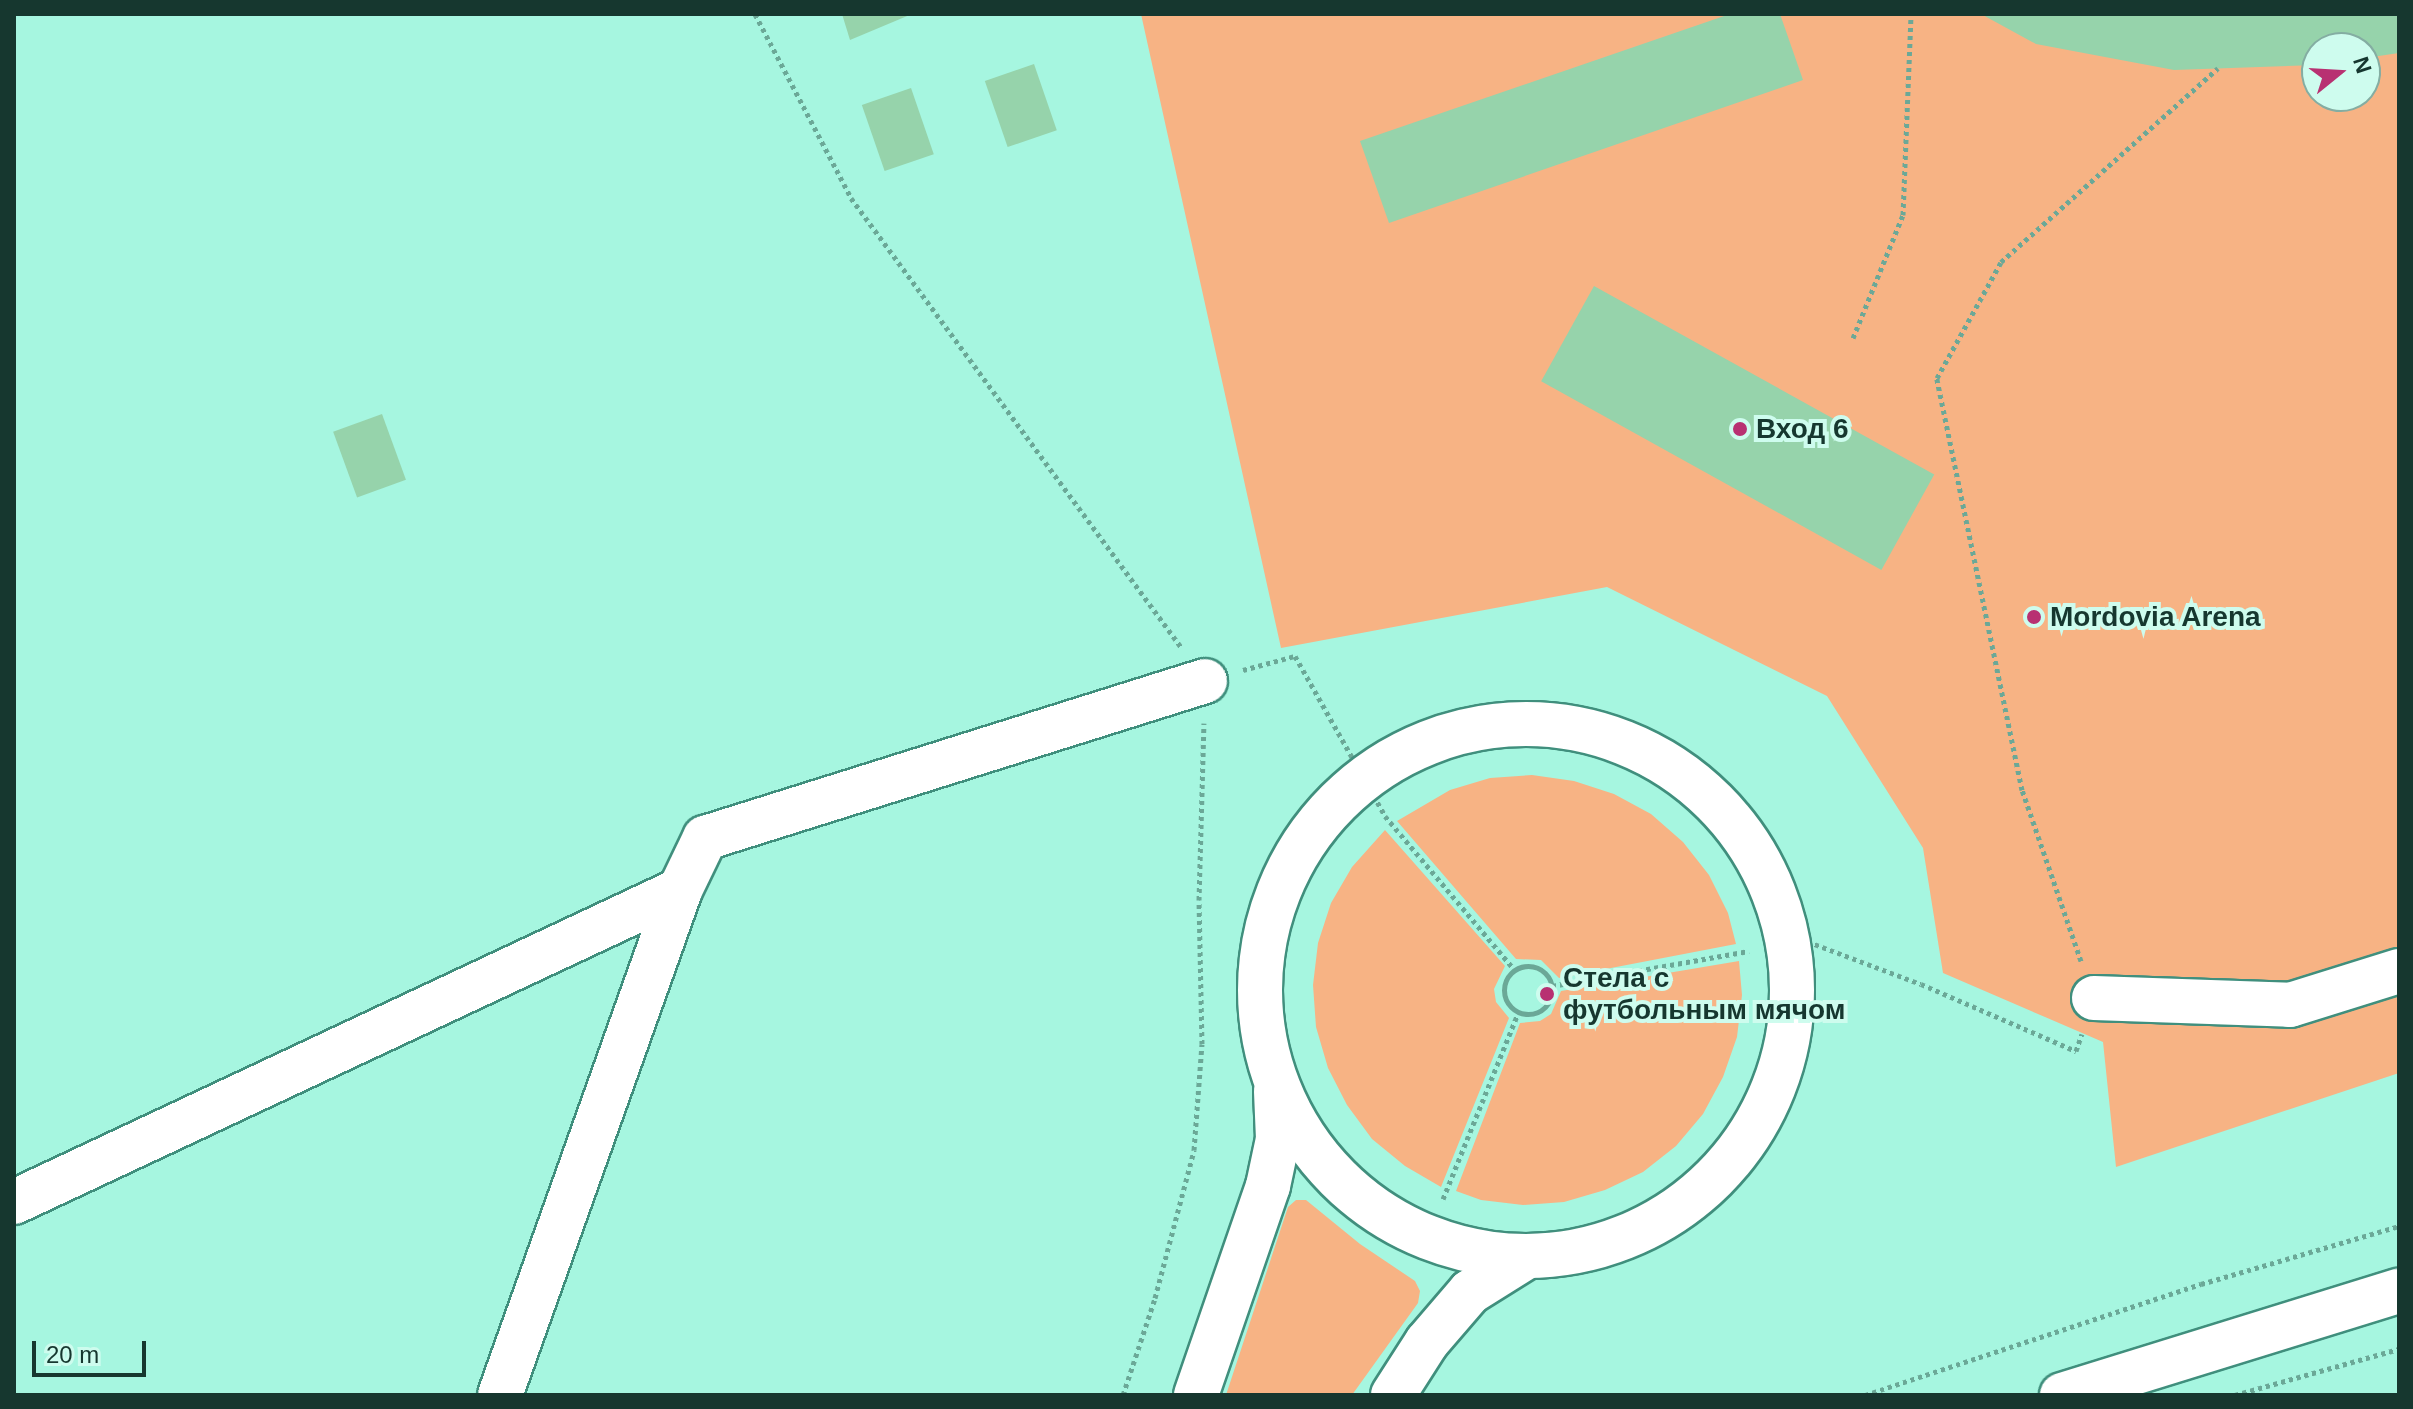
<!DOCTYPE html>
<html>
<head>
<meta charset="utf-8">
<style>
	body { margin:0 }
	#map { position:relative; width:2413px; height:1409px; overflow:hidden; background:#a6f6e0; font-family:Helvetica,sans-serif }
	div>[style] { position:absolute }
	.green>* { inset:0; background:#f7b384 }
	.building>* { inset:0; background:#96d3ab; transform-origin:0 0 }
	.path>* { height:5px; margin-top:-2.5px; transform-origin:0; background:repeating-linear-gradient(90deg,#6ba897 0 4px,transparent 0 8px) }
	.path>.ring { margin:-2.5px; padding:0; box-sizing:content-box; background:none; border:5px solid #6ba897; border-radius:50% }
	.roads { filter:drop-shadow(2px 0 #408f7d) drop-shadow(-2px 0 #408f7d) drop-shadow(0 2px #408f7d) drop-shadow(0 -2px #408f7d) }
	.minor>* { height:44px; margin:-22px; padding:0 22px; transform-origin:22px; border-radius:22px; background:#fff }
	.minor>.ring { margin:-22px; padding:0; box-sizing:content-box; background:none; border:44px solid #fff; border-radius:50% }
	.dots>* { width:22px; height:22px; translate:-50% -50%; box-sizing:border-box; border:4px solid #cefcee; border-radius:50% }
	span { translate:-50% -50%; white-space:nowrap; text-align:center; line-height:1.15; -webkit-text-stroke:8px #cefcee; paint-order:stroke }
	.poi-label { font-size:28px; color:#16372f; font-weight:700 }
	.left { translate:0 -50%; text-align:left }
	.frame { position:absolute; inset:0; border:16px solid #16372f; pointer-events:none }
	.north { position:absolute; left:2301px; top:32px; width:80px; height:80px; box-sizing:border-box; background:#cefcee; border:2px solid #84ada2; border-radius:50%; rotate:72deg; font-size:22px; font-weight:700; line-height:32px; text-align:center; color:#16372f }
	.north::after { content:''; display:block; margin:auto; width:28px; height:36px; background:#b83172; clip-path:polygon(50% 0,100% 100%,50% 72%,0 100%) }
	.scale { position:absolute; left:32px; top:1341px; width:114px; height:36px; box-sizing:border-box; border:4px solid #16372f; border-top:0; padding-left:10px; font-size:24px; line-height:28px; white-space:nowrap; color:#16372f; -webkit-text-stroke:6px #cefcee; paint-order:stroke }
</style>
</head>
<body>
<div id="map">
	<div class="green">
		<div style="clip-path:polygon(evenodd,1141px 14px,2399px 14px,2399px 1073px,2116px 1167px,2103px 1042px,1943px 973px,1923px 848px,1827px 696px,1607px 587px,1281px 648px,1141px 14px,2317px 48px,2365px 48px,2365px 96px,2317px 96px,2317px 48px)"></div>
		<div style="clip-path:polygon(1532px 775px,1574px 781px,1614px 794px,1651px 814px,1683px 842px,1709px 875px,1728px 913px,1736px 944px,1559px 978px,1541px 960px,1516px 959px,1397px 821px,1450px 790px,1490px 778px)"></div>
		<div style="clip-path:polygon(1385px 830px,1505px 966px,1494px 989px,1496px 1002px,1509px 1018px,1441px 1187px,1405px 1166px,1372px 1139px,1347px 1105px,1328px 1068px,1316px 1027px,1313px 985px,1318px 943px,1331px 903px,1352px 867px)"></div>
		<div style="clip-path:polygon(1739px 961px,1742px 995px,1737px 1037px,1723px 1077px,1703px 1114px,1676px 1146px,1643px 1172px,1605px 1190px,1564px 1202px,1523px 1205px,1481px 1200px,1456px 1191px,1520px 1023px,1540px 1021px,1551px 1014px,1561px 991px)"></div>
		<div style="clip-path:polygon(1296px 1200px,1306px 1200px,1360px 1244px,1415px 1281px,1420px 1291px,1418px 1303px,1352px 1395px,1226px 1395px,1288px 1207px)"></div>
	</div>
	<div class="building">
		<div style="clip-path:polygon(842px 14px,912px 14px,850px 40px)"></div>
		<div style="clip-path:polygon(1730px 14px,1780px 14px,1803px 80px,1389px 223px,1360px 141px)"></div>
		<div style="clip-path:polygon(1981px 14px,2399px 14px,2399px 53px,2365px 58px,2365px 48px,2317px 48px,2317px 65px,2174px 70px,2036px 44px)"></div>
		<div style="left:1034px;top:64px;width:70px;height:52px;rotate:71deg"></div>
		<div style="left:911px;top:88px;width:70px;height:52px;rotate:71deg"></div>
		<div style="left:1594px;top:286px;width:389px;height:109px;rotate:29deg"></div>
		<div style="left:382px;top:414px;width:70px;height:52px;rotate:70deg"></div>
	</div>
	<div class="path">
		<div style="left:755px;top:14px;width:208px;rotate:62.4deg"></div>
		<div style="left:851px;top:198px;width:557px;rotate:53.69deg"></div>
		<div style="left:1853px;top:338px;width:133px;rotate:-67.9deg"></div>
		<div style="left:1903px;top:215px;width:201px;rotate:-87.7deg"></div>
		<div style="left:1243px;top:670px;width:54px;rotate:-15.1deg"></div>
		<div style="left:1295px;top:656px;width:184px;rotate:60.6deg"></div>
		<div style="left:1385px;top:816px;width:200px;rotate:49.9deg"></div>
		<div style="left:1785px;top:933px;width:145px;rotate:20.6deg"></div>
		<div style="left:1921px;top:984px;width:169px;rotate:23.4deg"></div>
		<div style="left:2076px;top:1051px;width:18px;rotate:-71deg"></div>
		<div style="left:2081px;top:961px;width:181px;rotate:-109deg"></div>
		<div style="left:2022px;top:790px;width:421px;rotate:-101.7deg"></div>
		<div style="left:1937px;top:378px;width:132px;rotate:-61.1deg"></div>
		<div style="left:2001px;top:262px;width:291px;rotate:-41.8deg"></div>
		<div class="ring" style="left:1504px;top:966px;width:43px;height:43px"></div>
		<div style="left:1552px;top:986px;width:200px;rotate:-10.1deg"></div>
		<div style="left:1443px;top:1199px;width:201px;rotate:-68deg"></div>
		<div style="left:1123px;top:1395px;width:102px;rotate:-71.7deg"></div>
		<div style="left:1155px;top:1298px;width:153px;rotate:-75.2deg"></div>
		<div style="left:1194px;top:1150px;width:106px;rotate:-85.7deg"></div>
		<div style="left:1202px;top:1044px;width:144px;rotate:-91.2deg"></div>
		<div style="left:1199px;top:900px;width:177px;rotate:-88.4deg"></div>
		<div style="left:1865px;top:1395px;width:354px;rotate:-18.3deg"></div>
		<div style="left:2201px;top:1284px;width:206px;rotate:-16.3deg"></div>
		<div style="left:2235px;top:1395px;width:170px;rotate:-15.7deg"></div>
	</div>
	<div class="roads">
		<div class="minor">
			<div class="ring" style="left:1260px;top:724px;width:488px;height:488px"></div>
			<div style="left:2094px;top:998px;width:196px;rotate:2deg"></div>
			<div style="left:2290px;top:1005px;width:114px;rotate:-17.3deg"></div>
			<div style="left:14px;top:1202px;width:735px;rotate:-25.1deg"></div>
			<div style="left:680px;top:890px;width:58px;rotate:-64.3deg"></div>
			<div style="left:705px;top:838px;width:524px;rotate:-17.43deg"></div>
			<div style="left:500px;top:1395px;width:536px;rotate:-70.38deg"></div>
			<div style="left:1196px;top:1395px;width:221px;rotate:-71deg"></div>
			<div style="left:1268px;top:1186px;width:48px;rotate:-78deg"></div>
			<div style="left:1278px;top:1139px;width:48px;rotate:-92.4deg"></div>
			<div style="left:1393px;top:1395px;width:63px;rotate:-57.3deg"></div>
			<div style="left:1427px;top:1342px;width:66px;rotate:-49.3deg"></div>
			<div style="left:1470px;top:1292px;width:66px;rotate:-32deg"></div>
			<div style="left:2062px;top:1395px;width:353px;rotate:-17.2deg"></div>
		</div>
	</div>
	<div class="dots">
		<div style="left:1740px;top:429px;background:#b83172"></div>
		<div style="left:2034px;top:617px;background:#b83172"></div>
		<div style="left:1547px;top:994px;background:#b83172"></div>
	</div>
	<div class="poi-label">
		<span class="left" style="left:1756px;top:429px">Вход 6</span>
		<span class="left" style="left:2050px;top:617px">Mordovia Arena</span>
		<span class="left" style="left:1563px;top:994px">Стела с<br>футбольным мячом</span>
	</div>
	<div class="frame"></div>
	<div class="north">N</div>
	<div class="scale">20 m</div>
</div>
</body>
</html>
